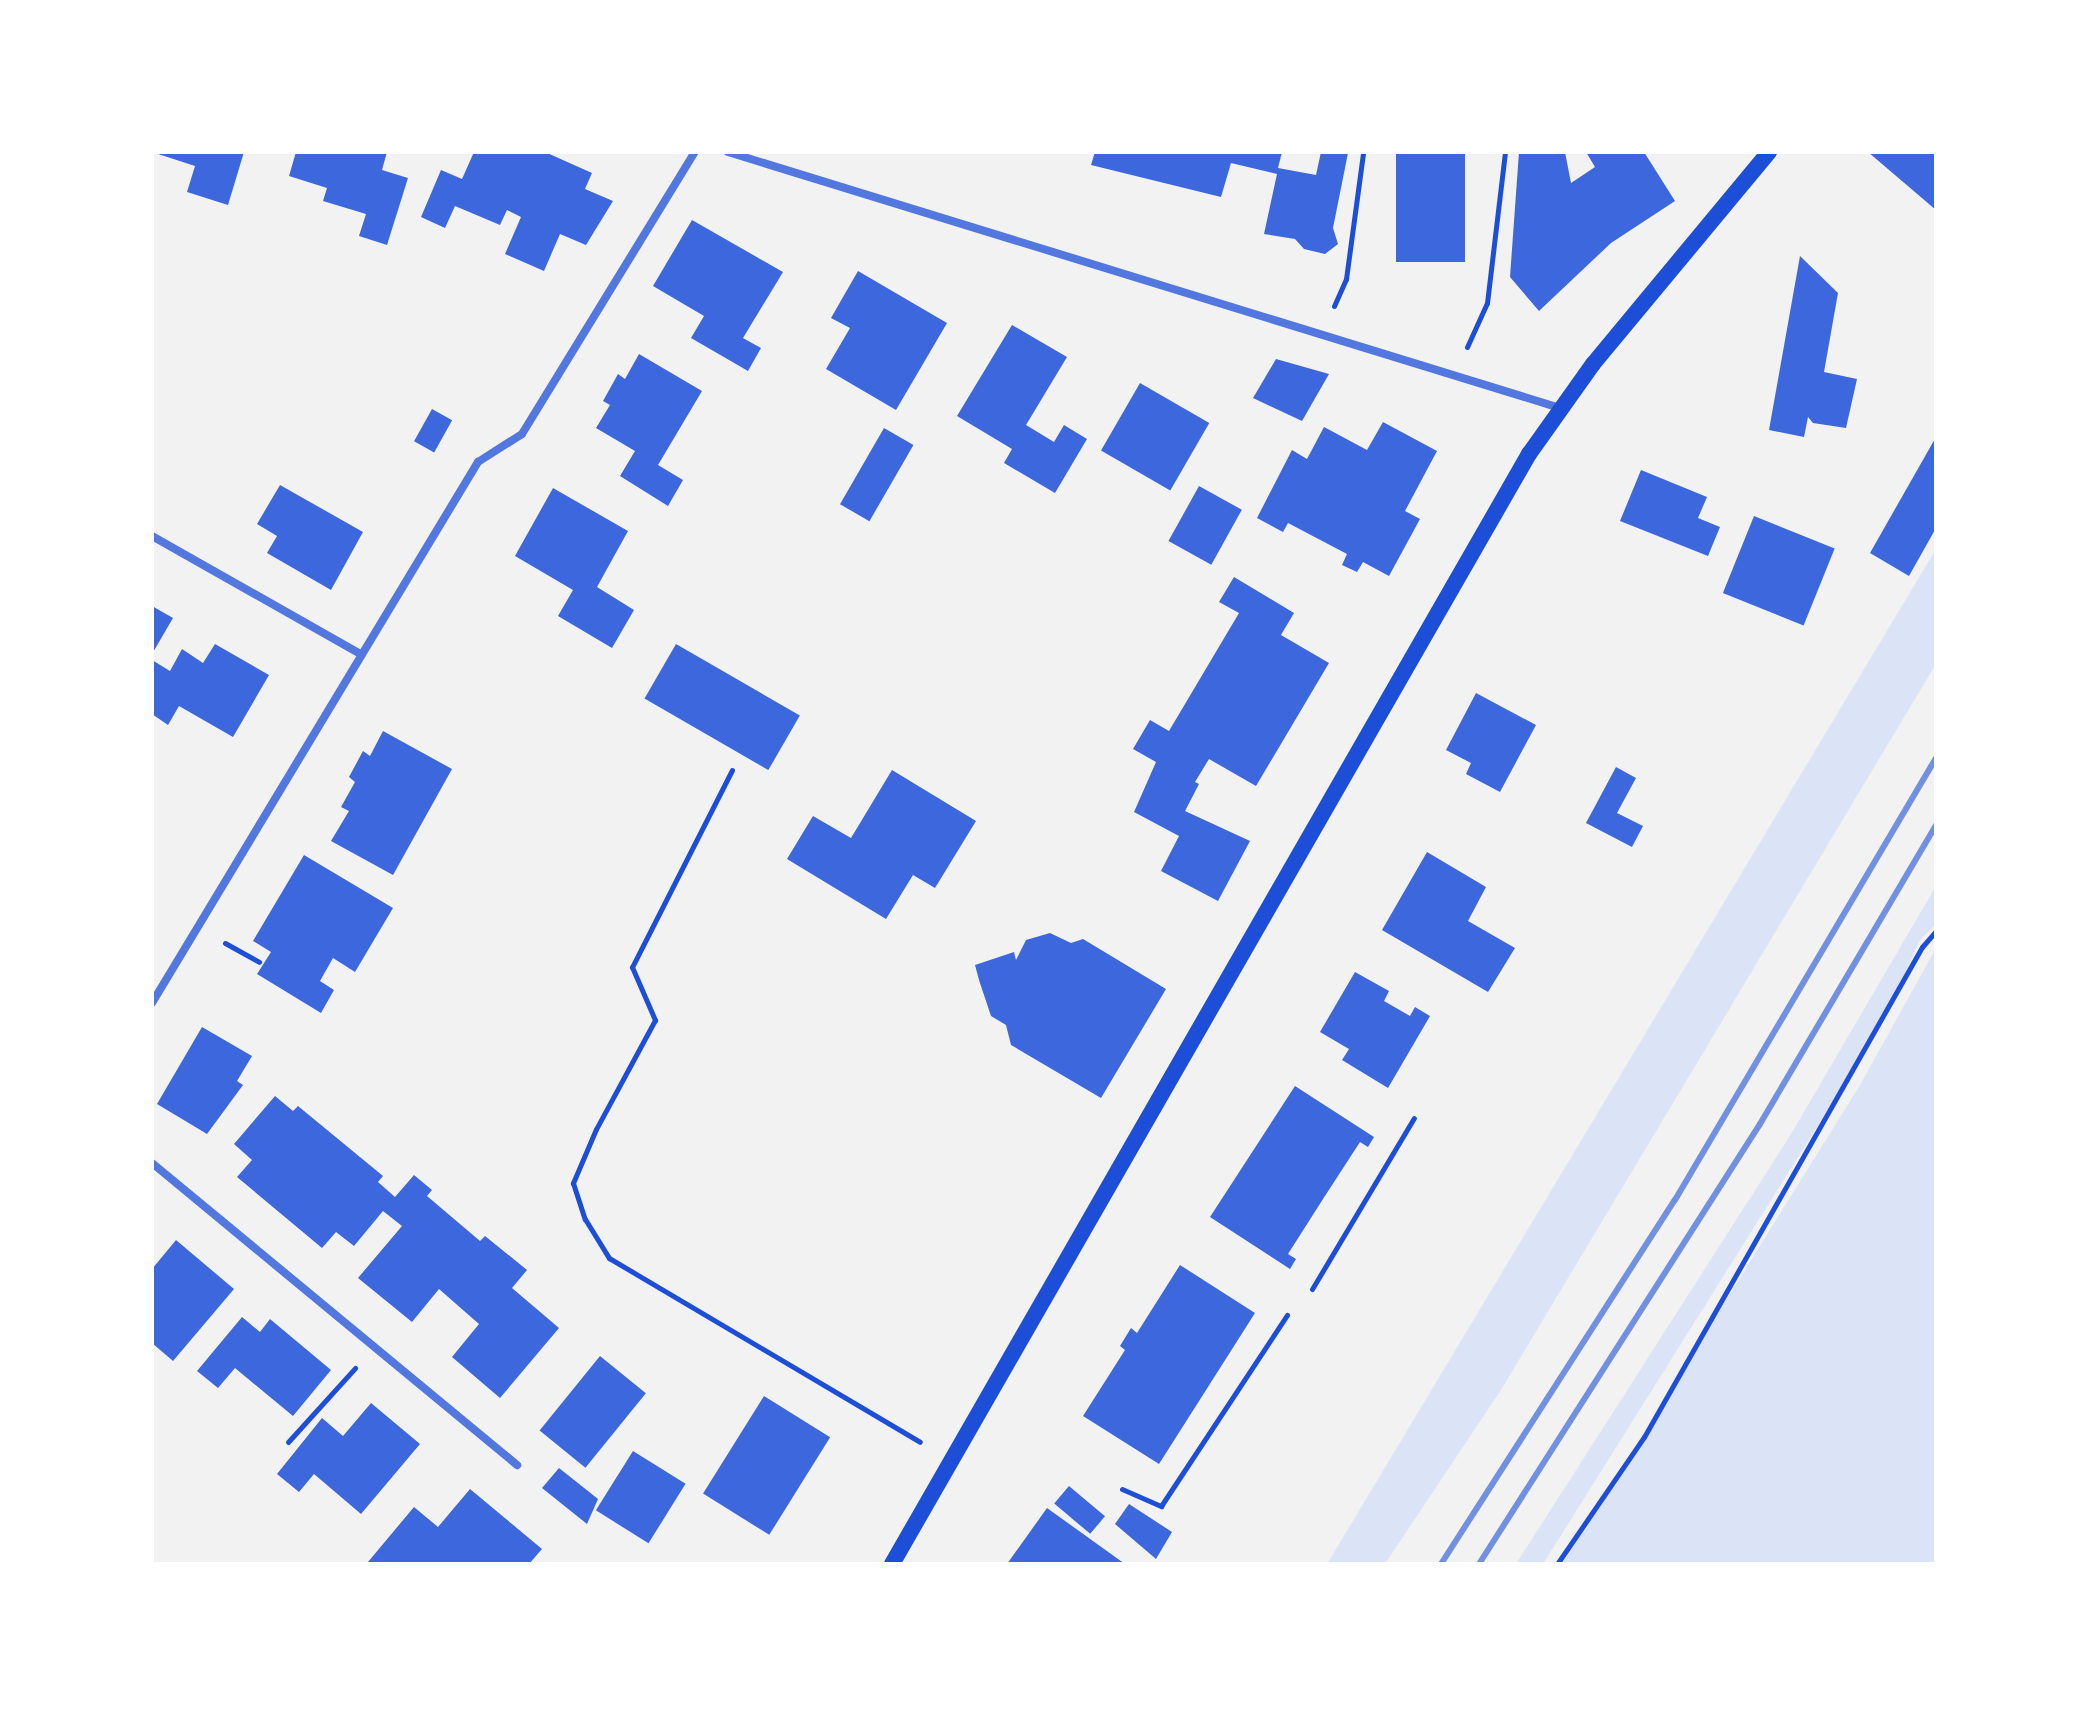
<!DOCTYPE html>
<html>
<head>
<meta charset="utf-8">
<style>
	body { margin:0 }
	#map { position:relative; width:2088px; height:1716px; overflow:hidden; background:#f2f2f2; font-family:Signika,sans-serif }
	div>[style] { position:absolute }
	.green>* { inset:0; background:#dbe4f7 }
	.building>* { inset:0; background:#3d67dc; transform-origin:0 0 }
	.path>* { height:5px; margin:-2.5px; padding:0 2.5px; transform-origin:2.5px; border-radius:2.5px; background:#1d4ed8 }
	.minor>* { height:8px; margin:-4px; padding:0 4px; transform-origin:4px; border-radius:4px; background:#5277de }
	.secondary>* { height:16px; margin:-8px; padding:0 8px; transform-origin:8px; border-radius:8px; background:#1d4ed8 }
	.rail>* { height:6px; margin:-3px; padding:0 3px; transform-origin:3px; border-radius:3px; background:#7290e2 }
	span { translate:-50% -50%; white-space:nowrap; text-align:center; line-height:1.15; -webkit-text-stroke:8px #fff; paint-order:stroke }
	.frame { position:absolute; inset:0; border:154px solid #fff; pointer-events:none }
</style>
</head>
<body>
<div id="map">
	<div class="green">
		<div style="clip-path:polygon(1936px 549px,1936px 664px,1501px 1390px,1385px 1564px,1327px 1564px)"></div>
		<div style="clip-path:polygon(1936px 886px,1936px 924px,1920px 940px,1886px 1015px,1815px 1130px,1543px 1564px,1516px 1564px,1791px 1134px)"></div>
		<div style="clip-path:polygon(1936px 948px,1936px 1564px,1562px 1564px,1860px 1085px)"></div>
	</div>
	<div class="building">
		<div style="clip-path:polygon(152px 152px,244px 152px,228px 205px,187px 192px,195px 166px)"></div>
		<div style="clip-path:polygon(296px 152px,387px 152px,382px 170px,408px 178px,387px 245px,359px 236px,366px 214px,323px 201px,327px 188px,289px 176px)"></div>
		<div style="clip-path:polygon(474px 152px,545px 152px,592px 173px,585px 189px,613px 201px,586px 245px,560px 234px,544px 271px,505px 254px,521px 217px,507px 210px,500px 225px,455px 206px,445px 228px,421px 217px,441px 170px,462px 179px)"></div>
		<div style="clip-path:polygon(1095px 152px,1282px 152px,1278px 168px,1316px 175px,1321px 152px,1348px 153px,1333px 228px,1338px 244px,1325px 254px,1304px 249px,1295px 239px,1264px 234px,1277px 174px,1231px 163px,1221px 197px,1091px 165px)"></div>
		<div style="left:1396px;top:152px;width:69px;height:110px"></div>
		<div style="clip-path:polygon(1519px 152px,1565px 152px,1571px 183px,1595px 167px,1586px 152px,1644px 152px,1675px 201px,1611px 243px,1539px 311px,1510px 277px)"></div>
		<div style="clip-path:polygon(1868px 152px,1936px 152px,1936px 210px)"></div>
		<div style="clip-path:polygon(692px 220px,783px 272px,743px 338px,761px 348px,748px 371px,691px 338px,704px 316px,653px 286px)"></div>
		<div style="clip-path:polygon(1800px 256px,1838px 293px,1824px 372px,1857px 379px,1846px 428px,1813px 423px,1808px 417px,1804px 437px,1769px 430px)"></div>
		<div style="clip-path:polygon(858px 271px,947px 323px,896px 410px,826px 369px,850px 328px,831px 318px)"></div>
		<div style="clip-path:polygon(1012px 325px,1067px 357px,1026px 425px,1054px 442px,1064px 425px,1087px 439px,1055px 493px,1004px 463px,1012px 449px,957px 416px)"></div>
		<div style="clip-path:polygon(639px 354px,702px 391px,658px 465px,683px 480px,668px 506px,620px 476px,635px 451px,596px 428px,610px 405px,603px 401px,618px 374px,625px 379px)"></div>
		<div style="clip-path:polygon(1276px 359px,1329px 374px,1302px 421px,1253px 398px)"></div>
		<div style="left:1140px;top:383px;width:80px;height:78px;rotate:30deg"></div>
		<div style="left:432px;top:409px;width:23px;height:37px;rotate:29deg"></div>
		<div style="clip-path:polygon(1383px 422px,1437px 451px,1405px 511px,1420px 519px,1389px 576px,1363px 562px,1357px 572px,1342px 565px,1347px 554px,1288px 523px,1283px 532px,1257px 518px,1292px 450px,1307px 459px,1324px 427px,1367px 450px)"></div>
		<div style="left:884px;top:428px;width:34px;height:88px;rotate:30deg"></div>
		<div style="clip-path:polygon(1936px 437px,1936px 528px,1909px 576px,1870px 553px)"></div>
		<div style="clip-path:polygon(1641px 470px,1707px 497px,1698px 518px,1720px 527px,1708px 556px,1620px 521px)"></div>
		<div style="clip-path:polygon(280px 485px,363px 532px,331px 590px,267px 553px,277px 536px,257px 524px)"></div>
		<div style="left:1199px;top:486px;width:49px;height:63px;rotate:29deg"></div>
		<div style="clip-path:polygon(553px 488px,628px 531px,597px 587px,634px 610px,612px 648px,558px 616px,573px 590px,515px 556px)"></div>
		<div style="left:1754px;top:516px;width:87px;height:83px;rotate:22deg"></div>
		<div style="clip-path:polygon(1234px 577px,1294px 613px,1281px 635px,1329px 663px,1256px 786px,1209px 759px,1195px 782px,1199px 784px,1185px 811px,1250px 841px,1218px 901px,1161px 871px,1179px 836px,1134px 812px,1156px 762px,1133px 749px,1150px 720px,1169px 731px,1239px 613px,1219px 602px)"></div>
		<div style="clip-path:polygon(152px 606px,173px 618px,152px 654px)"></div>
		<div style="clip-path:polygon(215px 644px,269px 675px,233px 737px,179px 706px,168px 725px,152px 714px,152px 660px,170px 671px,182px 649px,203px 663px)"></div>
		<div style="left:676px;top:644px;width:143px;height:63px;rotate:30deg"></div>
		<div style="clip-path:polygon(1476px 693px,1536px 725px,1500px 792px,1466px 774px,1471px 763px,1446px 750px)"></div>
		<div style="clip-path:polygon(383px 731px,452px 769px,393px 875px,331px 841px,349px 811px,341px 807px,355px 782px,349px 777px,363px 751px,370px 756px)"></div>
		<div style="clip-path:polygon(1616px 767px,1636px 778px,1617px 813px,1643px 826px,1632px 847px,1586px 823px)"></div>
		<div style="clip-path:polygon(892px 770px,976px 821px,935px 888px,913px 875px,886px 919px,787px 859px,813px 816px,851px 838px)"></div>
		<div style="clip-path:polygon(1427px 852px,1486px 887px,1468px 921px,1515px 948px,1488px 992px,1382px 930px)"></div>
		<div style="clip-path:polygon(304px 855px,393px 908px,355px 972px,333px 958px,320px 981px,334px 990px,321px 1013px,257px 974px,271px 952px,253px 941px)"></div>
		<div style="clip-path:polygon(1050px 933px,1071px 943px,1083px 939px,1166px 989px,1101px 1098px,1011px 1045px,1006px 1025px,991px 1016px,979px 980px,975px 965px,1014px 952px,1016px 960px,1026px 940px)"></div>
		<div style="clip-path:polygon(1355px 972px,1389px 991px,1384px 1001px,1410px 1016px,1415px 1007px,1430px 1016px,1388px 1088px,1342px 1060px,1349px 1049px,1320px 1032px)"></div>
		<div style="clip-path:polygon(202px 1027px,252px 1056px,237px 1081px,243px 1085px,207px 1134px,157px 1104px)"></div>
		<div style="clip-path:polygon(1295px 1086px,1374px 1137px,1368px 1147px,1360px 1142px,1323px 1199px,1288px 1254px,1296px 1259px,1290px 1269px,1210px 1217px)"></div>
		<div style="clip-path:polygon(275px 1096px,293px 1111px,298px 1106px,383px 1176px,378px 1182px,395px 1197px,414px 1175px,432px 1190px,427px 1196px,480px 1241px,485px 1236px,527px 1270px,512px 1288px,559px 1328px,500px 1398px,452px 1357px,479px 1324px,439px 1289px,412px 1322px,358px 1278px,402px 1226px,383px 1211px,354px 1246px,336px 1232px,322px 1248px,237px 1177px,252px 1160px,234px 1144px)"></div>
		<div style="clip-path:polygon(176px 1240px,234px 1289px,173px 1361px,152px 1343px,152px 1269px)"></div>
		<div style="clip-path:polygon(1180px 1265px,1255px 1313px,1159px 1464px,1083px 1416px,1125px 1350px,1120px 1346px,1131px 1328px,1137px 1333px)"></div>
		<div style="clip-path:polygon(242px 1317px,260px 1332px,270px 1319px,331px 1370px,293px 1416px,235px 1368px,218px 1388px,197px 1371px)"></div>
		<div style="left:600px;top:1356px;width:59px;height:96px;rotate:39deg"></div>
		<div style="left:764px;top:1396px;width:78px;height:115px;rotate:32deg"></div>
		<div style="clip-path:polygon(371px 1403px,420px 1444px,361px 1514px,314px 1474px,299px 1492px,277px 1474px,322px 1418px,343px 1436px)"></div>
		<div style="left:633px;top:1451px;width:62px;height:70px;rotate:32deg"></div>
		<div style="clip-path:polygon(559px 1468px,598px 1499px,587px 1524px,542px 1488px)"></div>
		<div style="left:1069px;top:1486px;width:47px;height:23px;rotate:40deg"></div>
		<div style="clip-path:polygon(470px 1489px,542px 1549px,529px 1564px,368px 1562px,414px 1507px,438px 1527px)"></div>
		<div style="clip-path:polygon(1129px 1504px,1172px 1532px,1156px 1559px,1115px 1524px)"></div>
		<div style="clip-path:polygon(1047px 1508px,1125px 1564px,1007px 1564px)"></div>
	</div>
	<div class="path">
		<div style="left:1334px;top:306px;width:30px;rotate:-66deg"></div>
		<div style="left:1346px;top:279px;width:127px;rotate:-82.3deg"></div>
		<div style="left:1467px;top:347px;width:48px;rotate:-65.6deg"></div>
		<div style="left:1487px;top:303px;width:152px;rotate:-83.2deg"></div>
		<div style="left:732px;top:770px;width:221px;rotate:116.9deg"></div>
		<div style="left:632px;top:967px;width:58px;rotate:66.5deg"></div>
		<div style="left:655px;top:1020px;width:124px;rotate:118.4deg"></div>
		<div style="left:596px;top:1129px;width:59px;rotate:113.1deg"></div>
		<div style="left:573px;top:1183px;width:38px;rotate:72deg"></div>
		<div style="left:585px;top:1219px;width:46px;rotate:58.4deg"></div>
		<div style="left:609px;top:1258px;width:361px;rotate:30.6deg"></div>
		<div style="left:225px;top:943px;width:39px;rotate:29deg"></div>
		<div style="left:1312px;top:1289px;width:199px;rotate:-59.2deg"></div>
		<div style="left:288px;top:1442px;width:100px;rotate:-47.8deg"></div>
		<div style="left:1122px;top:1489px;width:43px;rotate:23.6deg"></div>
		<div style="left:1161px;top:1506px;width:229px;rotate:-56.6deg"></div>
		<div style="left:1557px;top:1564px;width:154px;rotate:-55.6deg"></div>
		<div style="left:1644px;top:1437px;width:563px;rotate:-60.43deg"></div>
		<div style="left:1922px;top:947px;width:21px;rotate:-49deg"></div>
	</div>
	<div class="minor">
		<div style="left:728px;top:152px;width:870px;rotate:17.1deg"></div>
		<div style="left:152px;top:536px;width:241px;rotate:29.5deg"></div>
		<div style="left:152px;top:1003px;width:632px;rotate:-58.93deg"></div>
		<div style="left:478px;top:462px;width:52px;rotate:-32.5deg"></div>
		<div style="left:522px;top:434px;width:331px;rotate:-58.5deg"></div>
		<div style="left:152px;top:1163px;width:474px;rotate:39.6deg"></div>
	</div>
	<div class="secondary">
		<div style="left:892px;top:1564px;width:1280px;rotate:-60.15deg"></div>
		<div style="left:1529px;top:454px;width:110px;rotate:-54.6deg"></div>
		<div style="left:1593px;top:364px;width:276px;rotate:-50.3deg"></div>
	</div>
	<div class="rail">
		<div style="left:1441px;top:1564px;width:433px;rotate:-57.3deg"></div>
		<div style="left:1675px;top:1200px;width:513px;rotate:-59.44deg"></div>
		<div style="left:1479px;top:1564px;width:522px;rotate:-57.44deg"></div>
		<div style="left:1760px;top:1124px;width:347px;rotate:-59.5deg"></div>
	</div>
	<div class="frame"></div>
</div>
</body>
</html>
